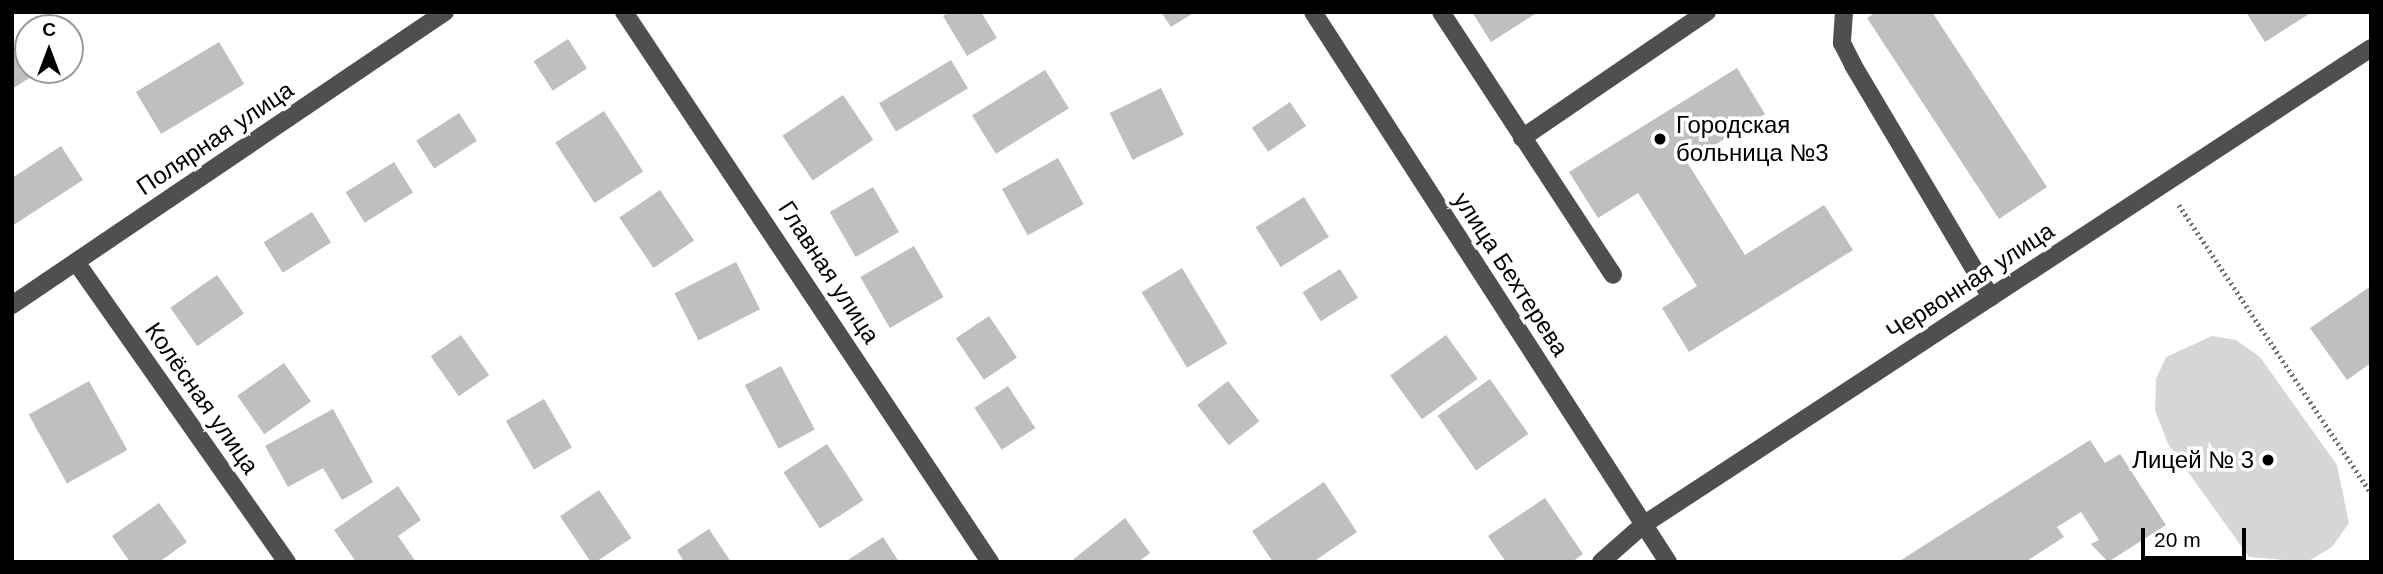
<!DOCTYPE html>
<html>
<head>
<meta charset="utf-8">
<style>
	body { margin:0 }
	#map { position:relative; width:2383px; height:574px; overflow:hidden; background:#fff; font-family:Helvetica,sans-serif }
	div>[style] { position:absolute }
	.green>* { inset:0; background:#d6d6d6 }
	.building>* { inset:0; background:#bfbfbf; transform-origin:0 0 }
	.path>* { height:4.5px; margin-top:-2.25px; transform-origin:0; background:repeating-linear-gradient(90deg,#717171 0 2px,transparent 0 5.5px) }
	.minor>* { height:18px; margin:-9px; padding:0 9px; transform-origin:9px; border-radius:9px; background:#4f4f4f }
	.dots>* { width:19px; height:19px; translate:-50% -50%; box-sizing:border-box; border:4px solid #fff; border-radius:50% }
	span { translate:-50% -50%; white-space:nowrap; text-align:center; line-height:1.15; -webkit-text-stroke:7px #fff; paint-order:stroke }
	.poi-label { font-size:24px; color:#000 }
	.left { translate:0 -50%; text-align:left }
	.right { translate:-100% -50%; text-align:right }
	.street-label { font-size:24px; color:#000 }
	.frame { position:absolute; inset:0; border:14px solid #000; pointer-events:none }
	.north { position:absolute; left:14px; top:14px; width:70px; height:70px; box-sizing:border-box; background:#fff; border:2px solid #999; border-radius:50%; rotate:0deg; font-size:19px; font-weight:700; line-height:28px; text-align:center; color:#000 }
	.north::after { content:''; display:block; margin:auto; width:24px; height:32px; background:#000; clip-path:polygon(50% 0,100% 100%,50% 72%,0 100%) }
	.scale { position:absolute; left:2141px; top:528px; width:105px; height:32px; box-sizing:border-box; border:4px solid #000; border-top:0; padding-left:9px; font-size:21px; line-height:24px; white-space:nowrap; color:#000; -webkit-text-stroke:5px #fff; paint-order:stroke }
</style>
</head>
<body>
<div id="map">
	<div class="green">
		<div style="clip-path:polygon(2212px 336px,2236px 340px,2260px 357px,2337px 465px,2349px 523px,2332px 547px,2307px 562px,2249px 557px,2168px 444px,2155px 410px,2156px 379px,2166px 357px)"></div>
	</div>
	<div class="building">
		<div style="clip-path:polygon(950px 12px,981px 12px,997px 38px,967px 56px,943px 16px)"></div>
		<div style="clip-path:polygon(1161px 12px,1195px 12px,1171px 27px)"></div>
		<div style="clip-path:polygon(1472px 12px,1538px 12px,1491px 42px)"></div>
		<div style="clip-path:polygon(1876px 12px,1932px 12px,2047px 187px,1999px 219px,1867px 18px)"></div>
		<div style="clip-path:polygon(2246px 12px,2312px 12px,2265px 42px)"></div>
		<div style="left:568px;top:39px;width:35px;height:41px;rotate:57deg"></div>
		<div style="left:219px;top:42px;width:49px;height:97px;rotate:59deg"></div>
		<div style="clip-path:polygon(27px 47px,28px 70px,42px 70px,12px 89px,12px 55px)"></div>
		<div style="left:951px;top:60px;width:33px;height:84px;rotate:59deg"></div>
		<div style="clip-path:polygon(1737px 68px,1765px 114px,1687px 162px,1745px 255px,1824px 205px,1853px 250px,1689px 352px,1662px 308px,1697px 286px,1638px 193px,1598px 218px,1569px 172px)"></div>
		<div style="left:1045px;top:70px;width:45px;height:86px;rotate:58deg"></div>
		<div style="left:1161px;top:88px;width:52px;height:57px;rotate:64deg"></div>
		<div style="left:843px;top:95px;width:54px;height:73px;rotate:56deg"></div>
		<div style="left:1290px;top:102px;width:29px;height:46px;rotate:56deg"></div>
		<div style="left:604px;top:111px;width:72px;height:58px;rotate:57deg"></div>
		<div style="left:459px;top:113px;width:33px;height:51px;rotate:57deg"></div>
		<div style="clip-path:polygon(61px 146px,83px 180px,12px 226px,12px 178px)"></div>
		<div style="left:1058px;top:158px;width:53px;height:64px;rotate:61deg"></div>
		<div style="left:394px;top:162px;width:36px;height:57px;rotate:58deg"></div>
		<div style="left:873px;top:187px;width:52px;height:50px;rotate:60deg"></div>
		<div style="left:660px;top:190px;width:61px;height:49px;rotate:56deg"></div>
		<div style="left:1304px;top:197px;width:47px;height:57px;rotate:58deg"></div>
		<div style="left:312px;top:212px;width:36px;height:57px;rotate:58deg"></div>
		<div style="left:914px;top:246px;width:59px;height:62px;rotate:60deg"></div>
		<div style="left:736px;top:262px;width:53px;height:69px;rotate:63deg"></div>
		<div style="left:1182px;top:268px;width:88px;height:47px;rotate:59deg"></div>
		<div style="left:1340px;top:269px;width:34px;height:44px;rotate:58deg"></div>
		<div style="left:217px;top:275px;width:47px;height:57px;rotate:55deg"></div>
		<div style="clip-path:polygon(2371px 286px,2371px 363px,2347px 380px,2310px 328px)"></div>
		<div style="left:989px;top:316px;width:50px;height:40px;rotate:56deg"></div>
		<div style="left:461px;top:335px;width:49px;height:37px;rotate:55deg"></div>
		<div style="left:1446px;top:335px;width:54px;height:69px;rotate:54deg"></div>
		<div style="left:284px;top:363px;width:47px;height:57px;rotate:55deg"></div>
		<div style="left:781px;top:366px;width:72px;height:41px;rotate:62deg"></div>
		<div style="left:1490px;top:379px;width:67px;height:64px;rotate:55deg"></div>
		<div style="left:89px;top:381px;width:79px;height:69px;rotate:61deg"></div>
		<div style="left:1228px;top:381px;width:51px;height:39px;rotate:52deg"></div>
		<div style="left:1008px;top:386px;width:50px;height:40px;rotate:57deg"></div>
		<div style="left:544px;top:399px;width:56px;height:44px;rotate:60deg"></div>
		<div style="clip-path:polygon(333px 409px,373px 482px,342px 500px,323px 468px,288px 487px,265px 446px)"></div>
		<div style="clip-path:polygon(2090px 440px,2105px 463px,2120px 454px,2166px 525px,2108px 562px,2091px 544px,2099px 540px,2081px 512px,2057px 527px,2064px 537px,2025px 562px,1898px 562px)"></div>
		<div style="left:827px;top:444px;width:67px;height:52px;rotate:57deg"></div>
		<div style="clip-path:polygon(1324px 482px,1357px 532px,1313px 562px,1273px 562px,1252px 531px)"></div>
		<div style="clip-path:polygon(398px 486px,421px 520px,398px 536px,416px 562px,356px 562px,334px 530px)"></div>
		<div style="left:599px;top:490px;width:58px;height:47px;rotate:56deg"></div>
		<div style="clip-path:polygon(1545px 498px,1583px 554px,1572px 562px,1506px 562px,1488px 536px)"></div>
		<div style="clip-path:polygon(159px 503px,187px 542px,159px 562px,130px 562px,112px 536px)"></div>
		<div style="clip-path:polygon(1125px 518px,1150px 553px,1138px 562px,1070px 562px)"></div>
		<div style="clip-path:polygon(709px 529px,731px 562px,684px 562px,677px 550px)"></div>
		<div style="clip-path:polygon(883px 537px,899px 562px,845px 562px)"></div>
	</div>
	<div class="path">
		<div style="left:2179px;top:205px;width:346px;rotate:56.3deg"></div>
	</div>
	<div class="minor">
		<div style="left:624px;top:12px;width:661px;rotate:56.36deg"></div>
		<div style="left:1313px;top:12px;width:655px;rotate:57.16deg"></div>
		<div style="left:1441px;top:12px;width:314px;rotate:56.8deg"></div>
		<div style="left:1844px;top:12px;width:31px;rotate:94deg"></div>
		<div style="left:1842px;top:43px;width:25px;rotate:63deg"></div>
		<div style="left:1853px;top:65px;width:270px;rotate:59.3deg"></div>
		<div style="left:1522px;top:138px;width:224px;rotate:-34.3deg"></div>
		<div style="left:76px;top:262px;width:367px;rotate:54.9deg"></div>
		<div style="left:12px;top:305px;width:523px;rotate:-34.09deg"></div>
		<div style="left:1601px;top:562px;width:56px;rotate:-41.4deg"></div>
		<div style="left:1643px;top:525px;width:870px;rotate:-33.23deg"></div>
	</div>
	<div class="dots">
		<div style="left:1660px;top:139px;background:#000"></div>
		<div style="left:2268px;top:460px;background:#000"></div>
	</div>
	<div class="poi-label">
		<span class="left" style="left:1676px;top:139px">Городская<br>больница №3</span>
		<span class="right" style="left:2254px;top:460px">Лицей № 3</span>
	</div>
	<div class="street-label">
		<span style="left:215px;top:138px;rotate:-34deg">Полярная улица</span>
		<span style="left:829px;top:272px;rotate:57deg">Главная улица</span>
		<span style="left:1511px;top:274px;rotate:57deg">улица Бехтерева</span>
		<span style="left:1970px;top:281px;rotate:-33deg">Червонная улица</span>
		<span style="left:202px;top:398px;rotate:55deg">Колёсная улица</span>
	</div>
	<div class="frame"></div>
	<div class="north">С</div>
	<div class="scale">20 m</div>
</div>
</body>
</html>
